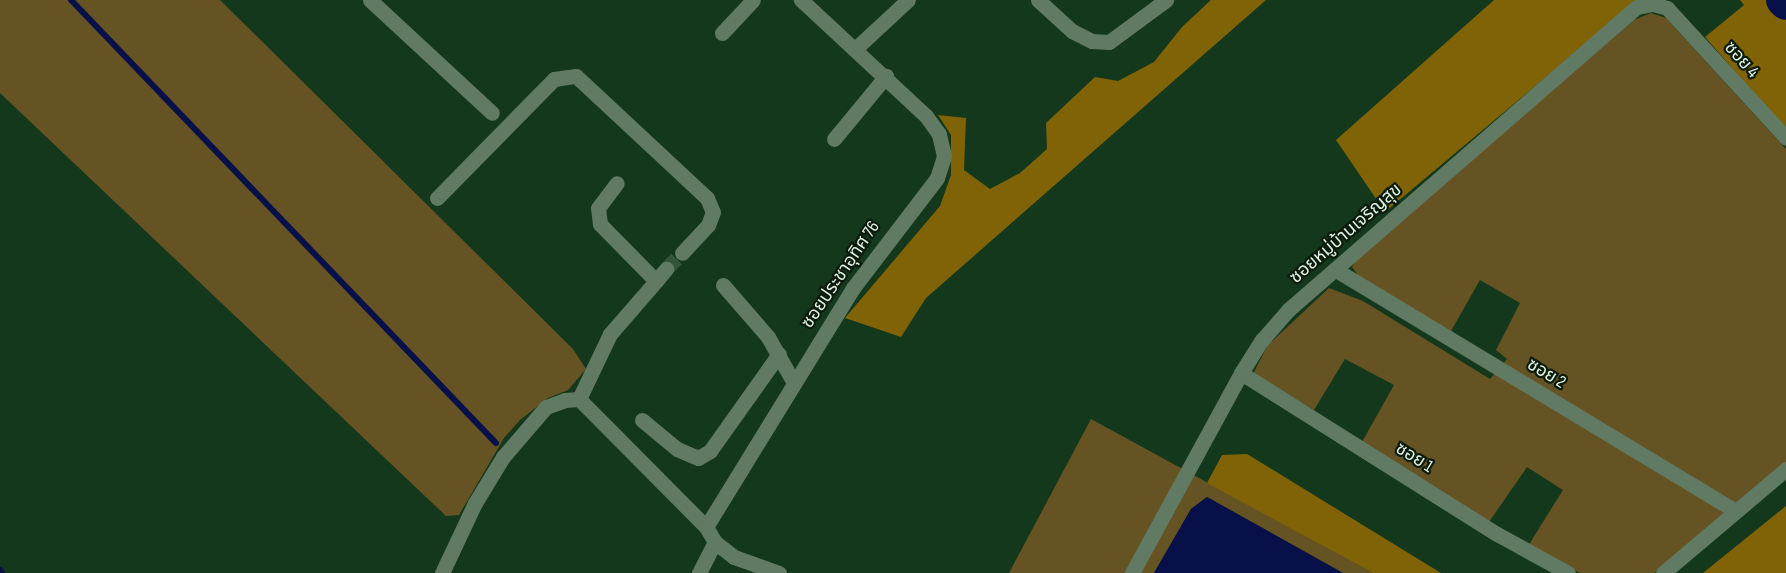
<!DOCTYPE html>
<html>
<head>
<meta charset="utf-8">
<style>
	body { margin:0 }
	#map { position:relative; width:1786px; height:573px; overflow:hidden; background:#14381b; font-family:"Sofia Sans Condensed","Noto Sans Thai",sans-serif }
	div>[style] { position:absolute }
	.green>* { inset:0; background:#665324 }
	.forest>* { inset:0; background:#806306 }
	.water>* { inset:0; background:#071048 }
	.stream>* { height:6px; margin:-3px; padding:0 3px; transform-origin:3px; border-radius:3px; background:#071048 }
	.river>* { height:34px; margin:-17px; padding:0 17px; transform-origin:17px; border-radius:17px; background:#071048 }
	.minor-tunnel>* { height:15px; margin-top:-7.5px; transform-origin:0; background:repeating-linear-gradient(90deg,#325438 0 15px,transparent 0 23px) }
	.minor>* { height:15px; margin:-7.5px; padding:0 7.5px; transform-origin:7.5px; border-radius:7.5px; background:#607a63 }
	span { translate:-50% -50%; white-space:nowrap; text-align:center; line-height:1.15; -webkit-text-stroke:4.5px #0c1b0e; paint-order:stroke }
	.street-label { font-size:18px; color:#dcf1de }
</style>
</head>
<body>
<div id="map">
	<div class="green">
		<div style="clip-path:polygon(0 0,220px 0,573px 349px,586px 369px,568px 390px,548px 398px,520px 420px,504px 438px,459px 515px,446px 516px,0 93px)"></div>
		<div style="clip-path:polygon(1651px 13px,1666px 18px,1786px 149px,1786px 462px,1654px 573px,1580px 573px,1528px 546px,1563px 490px,1527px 467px,1489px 522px,1362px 442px,1394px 385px,1345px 359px,1314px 410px,1253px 374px,1268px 345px,1329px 288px,1363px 301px,1490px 379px,1507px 359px,1496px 350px,1520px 303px,1480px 280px,1451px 331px,1360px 278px,1352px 267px,1356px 259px,1634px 20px)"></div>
		<div style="clip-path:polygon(1091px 419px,1373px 573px,1343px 573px,1207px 497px,1191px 509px,1154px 573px,1009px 573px)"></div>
	</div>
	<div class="forest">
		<div style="clip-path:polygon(1211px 0,1266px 0,926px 298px,901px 337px,845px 318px,940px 206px,951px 175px,951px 135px,938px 115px,966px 118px,964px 170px,990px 189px,1020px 173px,1047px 149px,1046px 123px,1095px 77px,1118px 81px,1154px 62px,1182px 27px)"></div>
		<div style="clip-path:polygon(1494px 0,1638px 0,1385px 212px,1336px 140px)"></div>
		<div style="clip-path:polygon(1740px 0,1777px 0,1786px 10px,1786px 130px,1705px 37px,1744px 5px)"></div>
		<div style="clip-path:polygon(1247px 454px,1441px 573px,1373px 573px,1207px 483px,1222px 455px)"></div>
		<div style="clip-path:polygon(1786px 506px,1786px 573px,1703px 573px)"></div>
	</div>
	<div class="water">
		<div style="clip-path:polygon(1207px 497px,1343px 573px,1154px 573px,1191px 509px)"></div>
	</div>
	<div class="stream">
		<div style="left:71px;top:0;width:614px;rotate:46.19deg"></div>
		<div style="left:0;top:570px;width:4px;rotate:56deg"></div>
	</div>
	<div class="river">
		<div style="left:1783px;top:0;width:4px;rotate:45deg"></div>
	</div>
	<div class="minor-tunnel">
		<div style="left:666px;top:269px;width:23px;rotate:-45deg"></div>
	</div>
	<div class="minor">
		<div style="left:370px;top:0;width:166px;rotate:42.8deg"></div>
		<div style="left:1038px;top:0;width:46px;rotate:42.4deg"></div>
		<div style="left:1072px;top:31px;width:22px;rotate:27deg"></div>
		<div style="left:1092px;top:41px;width:17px;rotate:3deg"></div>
		<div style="left:1109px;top:42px;width:71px;rotate:-36.4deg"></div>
		<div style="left:722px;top:33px;width:45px;rotate:-46.8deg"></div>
		<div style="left:855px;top:49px;width:72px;rotate:-42.8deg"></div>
		<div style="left:834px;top:139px;width:82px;rotate:-50.5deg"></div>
		<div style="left:437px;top:198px;width:167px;rotate:-45.5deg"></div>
		<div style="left:554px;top:79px;width:22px;rotate:-8deg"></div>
		<div style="left:576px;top:76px;width:179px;rotate:43deg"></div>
		<div style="left:707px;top:198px;width:15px;rotate:67deg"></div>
		<div style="left:713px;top:212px;width:14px;rotate:111deg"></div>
		<div style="left:708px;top:225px;width:38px;rotate:133deg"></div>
		<div style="left:1336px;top:270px;width:466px;rotate:31.1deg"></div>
		<div style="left:656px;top:281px;width:16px;rotate:-50deg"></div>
		<div style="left:723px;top:285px;width:69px;rotate:49.1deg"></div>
		<div style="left:768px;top:337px;width:53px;rotate:60.5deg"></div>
		<div style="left:1241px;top:373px;width:302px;rotate:32.2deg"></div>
		<div style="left:1497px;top:534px;width:81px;rotate:28.8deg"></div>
		<div style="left:579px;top:399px;width:72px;rotate:-64.5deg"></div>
		<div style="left:610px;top:334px;width:70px;rotate:-49deg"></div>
		<div style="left:656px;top:281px;width:80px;rotate:-134.5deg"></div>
		<div style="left:600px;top:224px;width:16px;rotate:-97deg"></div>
		<div style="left:598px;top:208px;width:31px;rotate:-53deg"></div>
		<div style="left:642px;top:420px;width:45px;rotate:39.6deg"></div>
		<div style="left:677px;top:449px;width:23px;rotate:23deg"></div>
		<div style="left:698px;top:458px;width:14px;rotate:-30deg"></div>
		<div style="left:710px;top:451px;width:119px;rotate:-54.6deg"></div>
		<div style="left:442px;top:573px;width:77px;rotate:-64.8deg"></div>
		<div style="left:475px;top:503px;width:54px;rotate:-58.7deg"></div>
		<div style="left:503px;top:457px;width:66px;rotate:-49.3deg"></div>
		<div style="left:546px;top:407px;width:20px;rotate:-20deg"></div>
		<div style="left:565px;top:400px;width:14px;rotate:-4deg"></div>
		<div style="left:579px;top:399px;width:180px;rotate:45.2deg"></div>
		<div style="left:699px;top:573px;width:35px;rotate:-63deg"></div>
		<div style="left:779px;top:573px;width:48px;rotate:-160.4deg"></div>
		<div style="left:734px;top:557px;width:24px;rotate:-142deg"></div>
		<div style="left:715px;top:542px;width:17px;rotate:-121deg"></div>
		<div style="left:706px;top:527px;width:281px;rotate:-58.4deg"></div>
		<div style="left:853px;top:288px;width:138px;rotate:-52.6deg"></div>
		<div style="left:937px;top:178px;width:23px;rotate:-72deg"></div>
		<div style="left:944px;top:156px;width:23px;rotate:-103deg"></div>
		<div style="left:939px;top:134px;width:22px;rotate:-126deg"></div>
		<div style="left:926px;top:116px;width:171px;rotate:-137.1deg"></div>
		<div style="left:1132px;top:573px;width:228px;rotate:-61.4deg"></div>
		<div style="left:1241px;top:373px;width:39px;rotate:-58deg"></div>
		<div style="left:1262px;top:340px;width:40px;rotate:-49deg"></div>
		<div style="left:1288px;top:310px;width:462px;rotate:-41deg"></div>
		<div style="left:1637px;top:7px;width:16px;rotate:-11deg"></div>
		<div style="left:1653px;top:4px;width:15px;rotate:16deg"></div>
		<div style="left:1667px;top:8px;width:176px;rotate:47.5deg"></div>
		<div style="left:1663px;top:573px;width:161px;rotate:-40.2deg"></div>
	</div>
	<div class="street-label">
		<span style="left:1741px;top:60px;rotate:48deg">ซอย 4</span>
		<span style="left:1346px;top:234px;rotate:-41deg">ซอยหมู่บ้านเจริญสุข</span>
		<span style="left:841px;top:275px;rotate:-56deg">ซอยประชาอุทิศ 76</span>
		<span style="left:1546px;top:374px;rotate:31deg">ซอย 2</span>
		<span style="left:1414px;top:458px;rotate:32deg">ซอย 1</span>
	</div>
</div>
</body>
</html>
